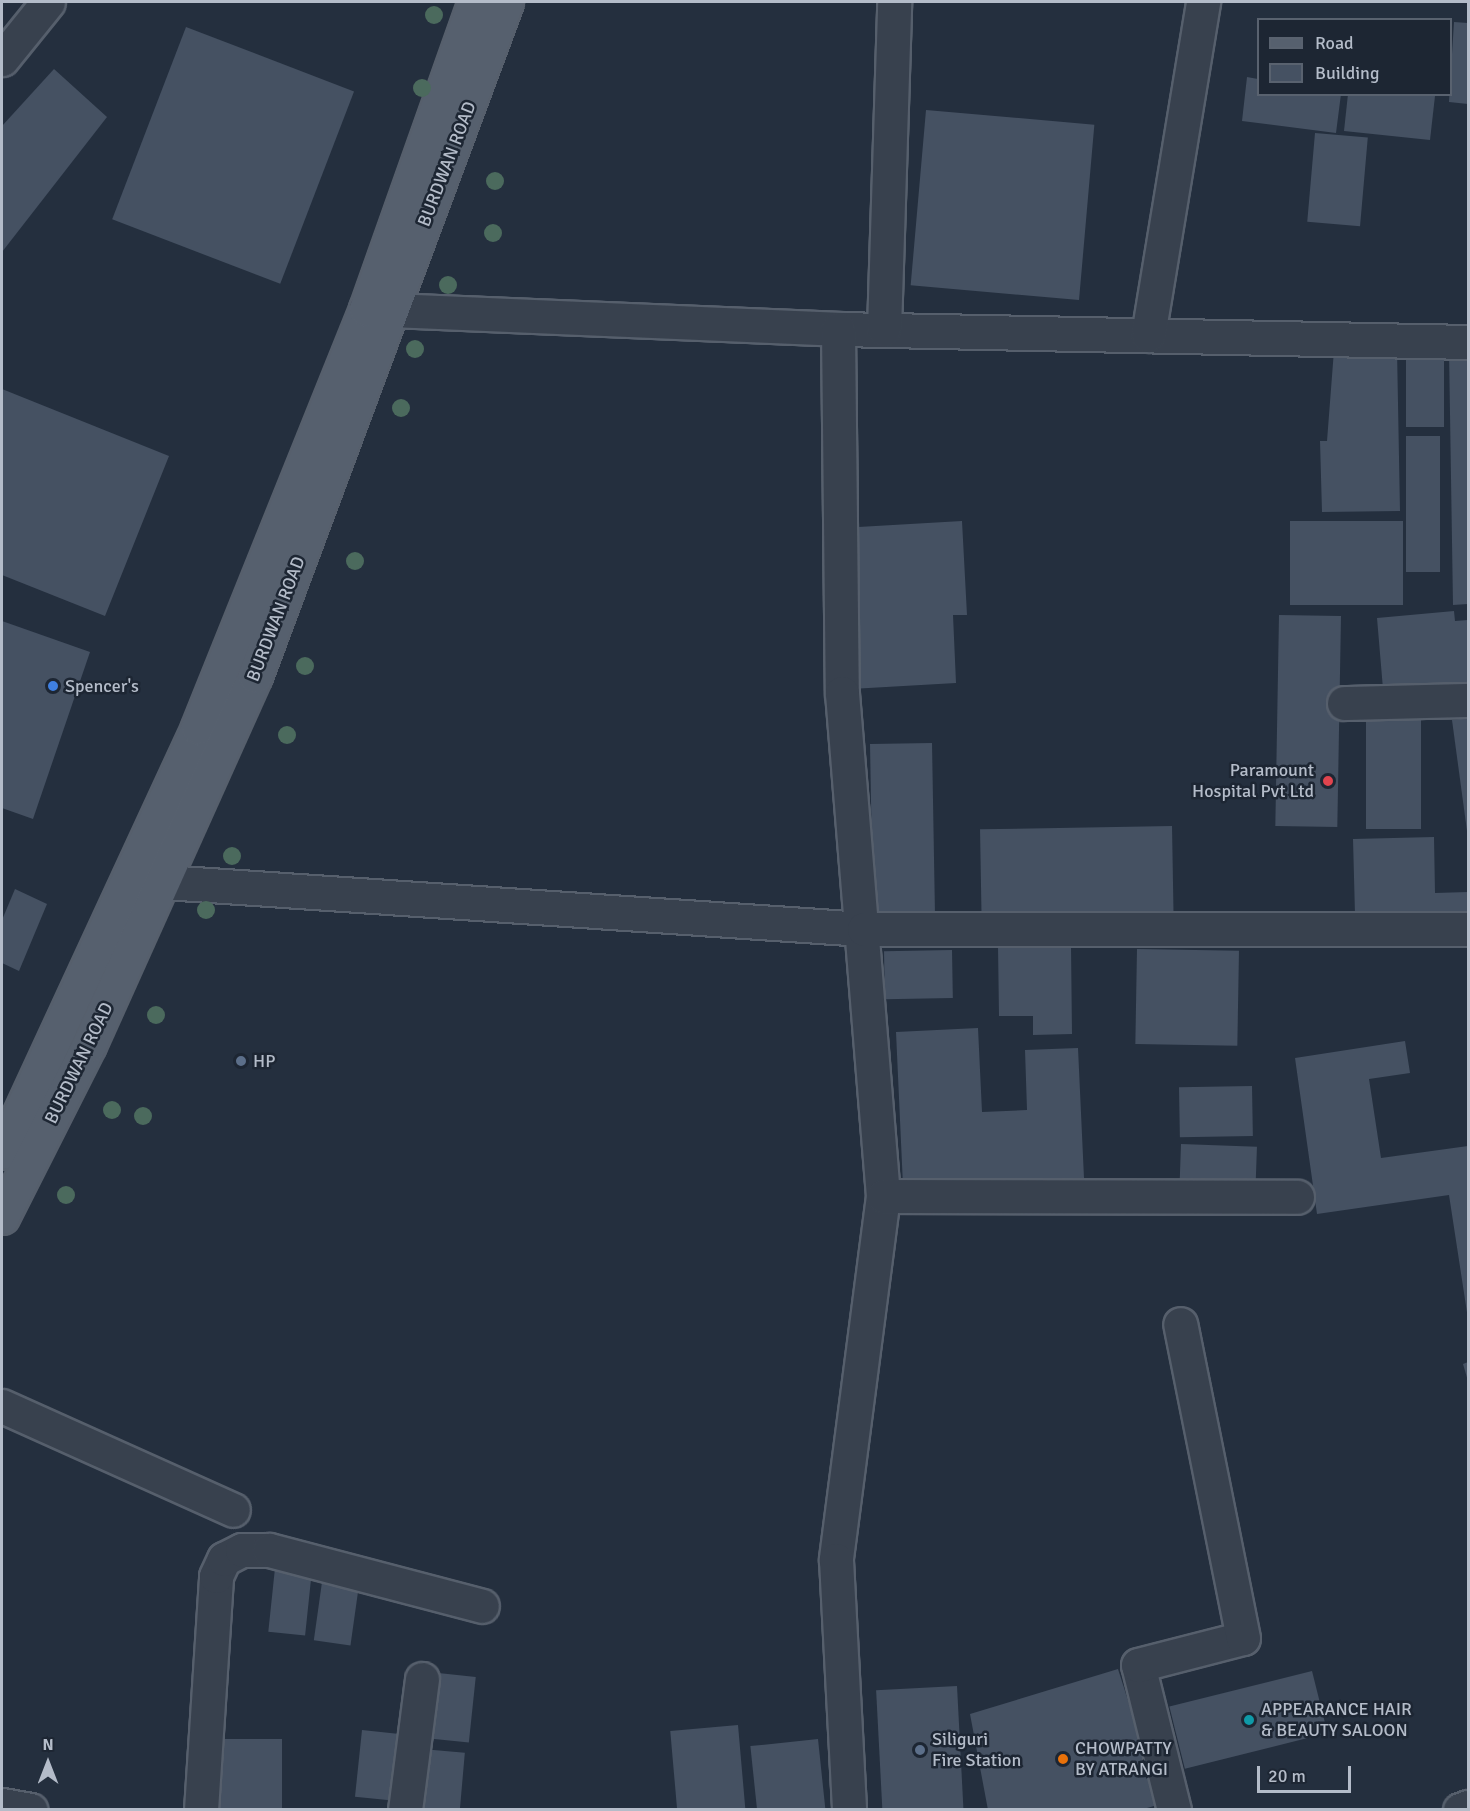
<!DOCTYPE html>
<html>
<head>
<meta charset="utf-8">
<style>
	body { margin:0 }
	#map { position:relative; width:1470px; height:1811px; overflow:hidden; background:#242f3e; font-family:Signika,sans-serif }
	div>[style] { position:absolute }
	.building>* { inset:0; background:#455162; transform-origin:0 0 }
	.roads { filter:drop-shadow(2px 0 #565f6c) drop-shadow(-2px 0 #565f6c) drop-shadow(0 2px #565f6c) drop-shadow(0 -2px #565f6c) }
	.minor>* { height:33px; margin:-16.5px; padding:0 16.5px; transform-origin:16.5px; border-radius:16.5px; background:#38414e }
	.major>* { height:33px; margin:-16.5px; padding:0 16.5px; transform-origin:16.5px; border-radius:16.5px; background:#56606e }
	.trees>* { width:18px; height:18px; margin:-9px; border-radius:50%; background:#4b6a5d }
	.dots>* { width:16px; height:16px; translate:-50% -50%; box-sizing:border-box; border:3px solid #1d2633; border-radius:50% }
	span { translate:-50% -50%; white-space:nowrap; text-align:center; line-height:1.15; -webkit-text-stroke:5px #1d2633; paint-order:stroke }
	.street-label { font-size:18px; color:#b4bcc9 }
	.poi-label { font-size:18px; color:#b4bcc9 }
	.left { translate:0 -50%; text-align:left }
	.right { translate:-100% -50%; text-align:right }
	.frame { position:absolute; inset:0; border:3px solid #b4bcc9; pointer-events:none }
	.legend { position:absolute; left:1257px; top:18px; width:195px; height:78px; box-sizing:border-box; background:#1d2633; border:2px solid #59626f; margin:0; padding:8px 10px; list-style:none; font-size:18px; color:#b4bcc9 }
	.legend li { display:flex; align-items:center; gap:12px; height:30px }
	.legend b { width:30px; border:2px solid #59626f }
	.north { position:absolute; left:18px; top:1733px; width:60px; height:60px; -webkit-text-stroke:4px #1d2633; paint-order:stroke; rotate:0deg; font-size:16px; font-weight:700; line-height:24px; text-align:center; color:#b4bcc9 }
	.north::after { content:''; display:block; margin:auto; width:21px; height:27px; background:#b4bcc9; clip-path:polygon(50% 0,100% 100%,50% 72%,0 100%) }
	.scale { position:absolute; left:1257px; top:1766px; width:94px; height:27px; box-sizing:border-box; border:3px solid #b4bcc9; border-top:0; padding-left:8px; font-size:18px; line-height:21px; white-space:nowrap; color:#b4bcc9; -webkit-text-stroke:4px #1d2633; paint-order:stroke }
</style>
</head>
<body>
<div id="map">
	<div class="building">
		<div style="clip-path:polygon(1454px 22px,1468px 23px,1468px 104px,1449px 102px)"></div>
		<div style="left:186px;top:27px;width:180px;height:206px;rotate:21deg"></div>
		<div style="clip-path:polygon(54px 69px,107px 117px,2px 252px,2px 126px)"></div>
		<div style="clip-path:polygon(1247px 77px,1258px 79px,1258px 94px,1341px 94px,1336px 133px,1242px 121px)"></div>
		<div style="clip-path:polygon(1348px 94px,1435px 96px,1430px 140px,1344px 131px)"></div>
		<div style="left:926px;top:110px;width:169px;height:176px;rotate:5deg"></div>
		<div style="left:1315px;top:133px;width:53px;height:89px;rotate:5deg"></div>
		<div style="clip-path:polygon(1397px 349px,1400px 511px,1322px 512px,1320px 441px,1327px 441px,1334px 350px)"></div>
		<div style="clip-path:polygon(1449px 350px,1468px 350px,1468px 604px,1453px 605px)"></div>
		<div style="left:1406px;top:352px;width:38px;height:75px"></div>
		<div style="clip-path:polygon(2px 389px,169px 456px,105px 616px,2px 575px)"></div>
		<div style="left:1406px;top:436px;width:34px;height:136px"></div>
		<div style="clip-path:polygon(962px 521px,967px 615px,953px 615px,956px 683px,851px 689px,841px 528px)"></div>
		<div style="left:1290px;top:521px;width:113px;height:84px"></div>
		<div style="clip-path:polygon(1454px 611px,1455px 621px,1468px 620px,1468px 682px,1383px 689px,1377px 618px)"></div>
		<div style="left:1279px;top:615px;width:62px;height:211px;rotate:1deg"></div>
		<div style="clip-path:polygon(2px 621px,90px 652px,33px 819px,2px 808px)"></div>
		<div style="left:1366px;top:714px;width:55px;height:115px"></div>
		<div style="clip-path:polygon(1468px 718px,1468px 831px,1467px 831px,1452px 720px)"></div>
		<div style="left:932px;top:743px;width:176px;height:62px;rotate:89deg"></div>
		<div style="left:1172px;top:826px;width:89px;height:192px;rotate:89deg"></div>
		<div style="clip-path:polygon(1434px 837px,1435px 893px,1468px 892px,1468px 913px,1355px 915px,1353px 839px)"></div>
		<div style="clip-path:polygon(15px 889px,47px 904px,19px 971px,2px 963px,2px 920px)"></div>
		<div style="clip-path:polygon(1071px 945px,1072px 1034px,1033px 1035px,1033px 1016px,999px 1016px,998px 946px)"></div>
		<div style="left:1137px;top:949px;width:102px;height:95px;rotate:1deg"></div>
		<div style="left:952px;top:950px;width:48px;height:68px;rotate:89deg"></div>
		<div style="clip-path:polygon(978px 1028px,982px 1112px,1027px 1110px,1025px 1050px,1078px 1048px,1084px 1178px,903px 1186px,896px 1032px)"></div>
		<div style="clip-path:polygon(1405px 1041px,1410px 1073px,1369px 1079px,1381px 1158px,1468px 1146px,1468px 1319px,1449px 1195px,1317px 1214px,1295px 1058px)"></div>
		<div style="left:1252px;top:1086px;width:50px;height:73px;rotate:89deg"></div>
		<div style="left:1181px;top:1144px;width:76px;height:43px;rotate:2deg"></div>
		<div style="clip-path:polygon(1468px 1362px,1468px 1381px,1463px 1364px)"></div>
		<div style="left:275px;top:1568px;width:37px;height:64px;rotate:6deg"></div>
		<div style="left:323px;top:1575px;width:37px;height:66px;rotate:8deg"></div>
		<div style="clip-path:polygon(1118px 1669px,1161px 1804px,1140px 1810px,988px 1810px,970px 1714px)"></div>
		<div style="left:1312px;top:1671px;width:64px;height:147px;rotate:76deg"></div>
		<div style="left:429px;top:1672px;width:47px;height:66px;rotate:6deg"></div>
		<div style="left:957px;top:1686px;width:124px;height:81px;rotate:87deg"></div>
		<div style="left:738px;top:1725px;width:85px;height:68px;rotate:85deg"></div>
		<div style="left:362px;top:1730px;width:40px;height:67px;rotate:6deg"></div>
		<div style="left:219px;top:1739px;width:63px;height:71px"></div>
		<div style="left:818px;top:1739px;width:71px;height:68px;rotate:84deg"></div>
		<div style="left:422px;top:1749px;width:43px;height:61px;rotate:5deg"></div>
	</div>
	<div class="roads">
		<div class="minor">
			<div style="left:2px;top:59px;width:73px;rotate:-51.1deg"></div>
			<div style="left:366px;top:309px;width:472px;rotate:2.4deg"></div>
			<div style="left:838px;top:329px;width:630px;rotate:1.18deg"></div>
			<div style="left:838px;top:329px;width:364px;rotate:89.4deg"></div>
			<div style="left:842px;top:693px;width:505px;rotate:85.34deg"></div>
			<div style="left:883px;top:1196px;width:367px;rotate:97.4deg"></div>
			<div style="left:836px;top:1560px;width:250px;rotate:87deg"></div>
			<div style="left:884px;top:329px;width:327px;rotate:-88.2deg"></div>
			<div style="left:1148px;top:335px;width:338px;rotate:-80.6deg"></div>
			<div style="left:1344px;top:703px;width:124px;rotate:-1.4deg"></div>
			<div style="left:165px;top:882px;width:701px;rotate:3.85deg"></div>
			<div style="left:864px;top:929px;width:604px"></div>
			<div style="left:883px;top:1196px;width:414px;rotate:0.1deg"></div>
			<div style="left:2px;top:1406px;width:253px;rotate:24.2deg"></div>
			<div style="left:2px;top:1805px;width:29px;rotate:10deg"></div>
			<div style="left:201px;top:1810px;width:234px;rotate:-86.3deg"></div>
			<div style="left:216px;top:1576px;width:19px;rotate:-65deg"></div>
			<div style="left:224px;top:1559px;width:20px;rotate:-27deg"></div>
			<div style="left:242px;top:1550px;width:27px"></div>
			<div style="left:269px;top:1550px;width:220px;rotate:14.7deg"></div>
			<div style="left:405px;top:1810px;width:132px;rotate:-82.6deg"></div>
			<div style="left:1174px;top:1810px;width:149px;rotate:-103.9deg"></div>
			<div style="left:1138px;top:1665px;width:108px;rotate:-14.4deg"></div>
			<div style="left:1243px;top:1638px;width:320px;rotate:-101.3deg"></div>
			<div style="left:1460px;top:1810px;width:9px;rotate:-21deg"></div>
		</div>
		<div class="major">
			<div style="left:2px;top:1152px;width:468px;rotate:-65.2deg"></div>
			<div style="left:198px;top:727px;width:450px;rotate:-68.1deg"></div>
			<div style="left:366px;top:309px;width:326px;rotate:-70.5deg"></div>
			<div style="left:2px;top:1217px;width:193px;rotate:-63.2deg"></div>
			<div style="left:89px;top:1045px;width:405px;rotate:-65.8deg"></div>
			<div style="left:255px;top:676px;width:719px;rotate:-69.57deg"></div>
		</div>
	</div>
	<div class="trees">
		<div style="left:434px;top:15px"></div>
		<div style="left:422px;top:88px"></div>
		<div style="left:495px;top:181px"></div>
		<div style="left:493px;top:233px"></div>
		<div style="left:448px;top:285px"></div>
		<div style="left:415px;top:349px"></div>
		<div style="left:401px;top:408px"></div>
		<div style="left:355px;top:561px"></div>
		<div style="left:305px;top:666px"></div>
		<div style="left:287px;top:735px"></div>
		<div style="left:232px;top:856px"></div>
		<div style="left:206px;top:910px"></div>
		<div style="left:156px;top:1015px"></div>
		<div style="left:112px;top:1110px"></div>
		<div style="left:143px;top:1116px"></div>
		<div style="left:66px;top:1195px"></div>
	</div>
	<div class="dots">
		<div style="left:53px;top:686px;background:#3f7fe0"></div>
		<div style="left:1328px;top:781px;background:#e0444e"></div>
		<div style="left:241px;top:1061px;background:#5c6f8a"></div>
		<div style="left:1249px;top:1720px;background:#0f9aa8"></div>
		<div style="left:920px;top:1750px;background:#5c6f8a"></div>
		<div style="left:1063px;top:1759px;background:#e8710a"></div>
	</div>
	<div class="street-label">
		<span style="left:447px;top:164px;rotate:-69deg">BURDWAN ROAD</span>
		<span style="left:276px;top:619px;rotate:-69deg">BURDWAN ROAD</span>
		<span style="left:79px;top:1063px;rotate:-64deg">BURDWAN ROAD</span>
	</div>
	<div class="poi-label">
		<span class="left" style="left:65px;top:686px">Spencer's</span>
		<span class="right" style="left:1314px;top:781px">Paramount<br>Hospital Pvt Ltd</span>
		<span class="left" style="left:253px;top:1061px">HP</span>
		<span class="left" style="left:1261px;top:1720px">APPEARANCE HAIR<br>&amp; BEAUTY SALOON</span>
		<span class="left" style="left:932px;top:1750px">Siliguri<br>Fire Station</span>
		<span class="left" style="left:1075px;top:1759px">CHOWPATTY<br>BY ATRANGI</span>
	</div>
	<div class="frame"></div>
	<ul class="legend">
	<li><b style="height:8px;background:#56606e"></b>Road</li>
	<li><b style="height:16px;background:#455162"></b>Building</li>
	</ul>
	<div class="north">N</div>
	<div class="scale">20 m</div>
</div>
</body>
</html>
